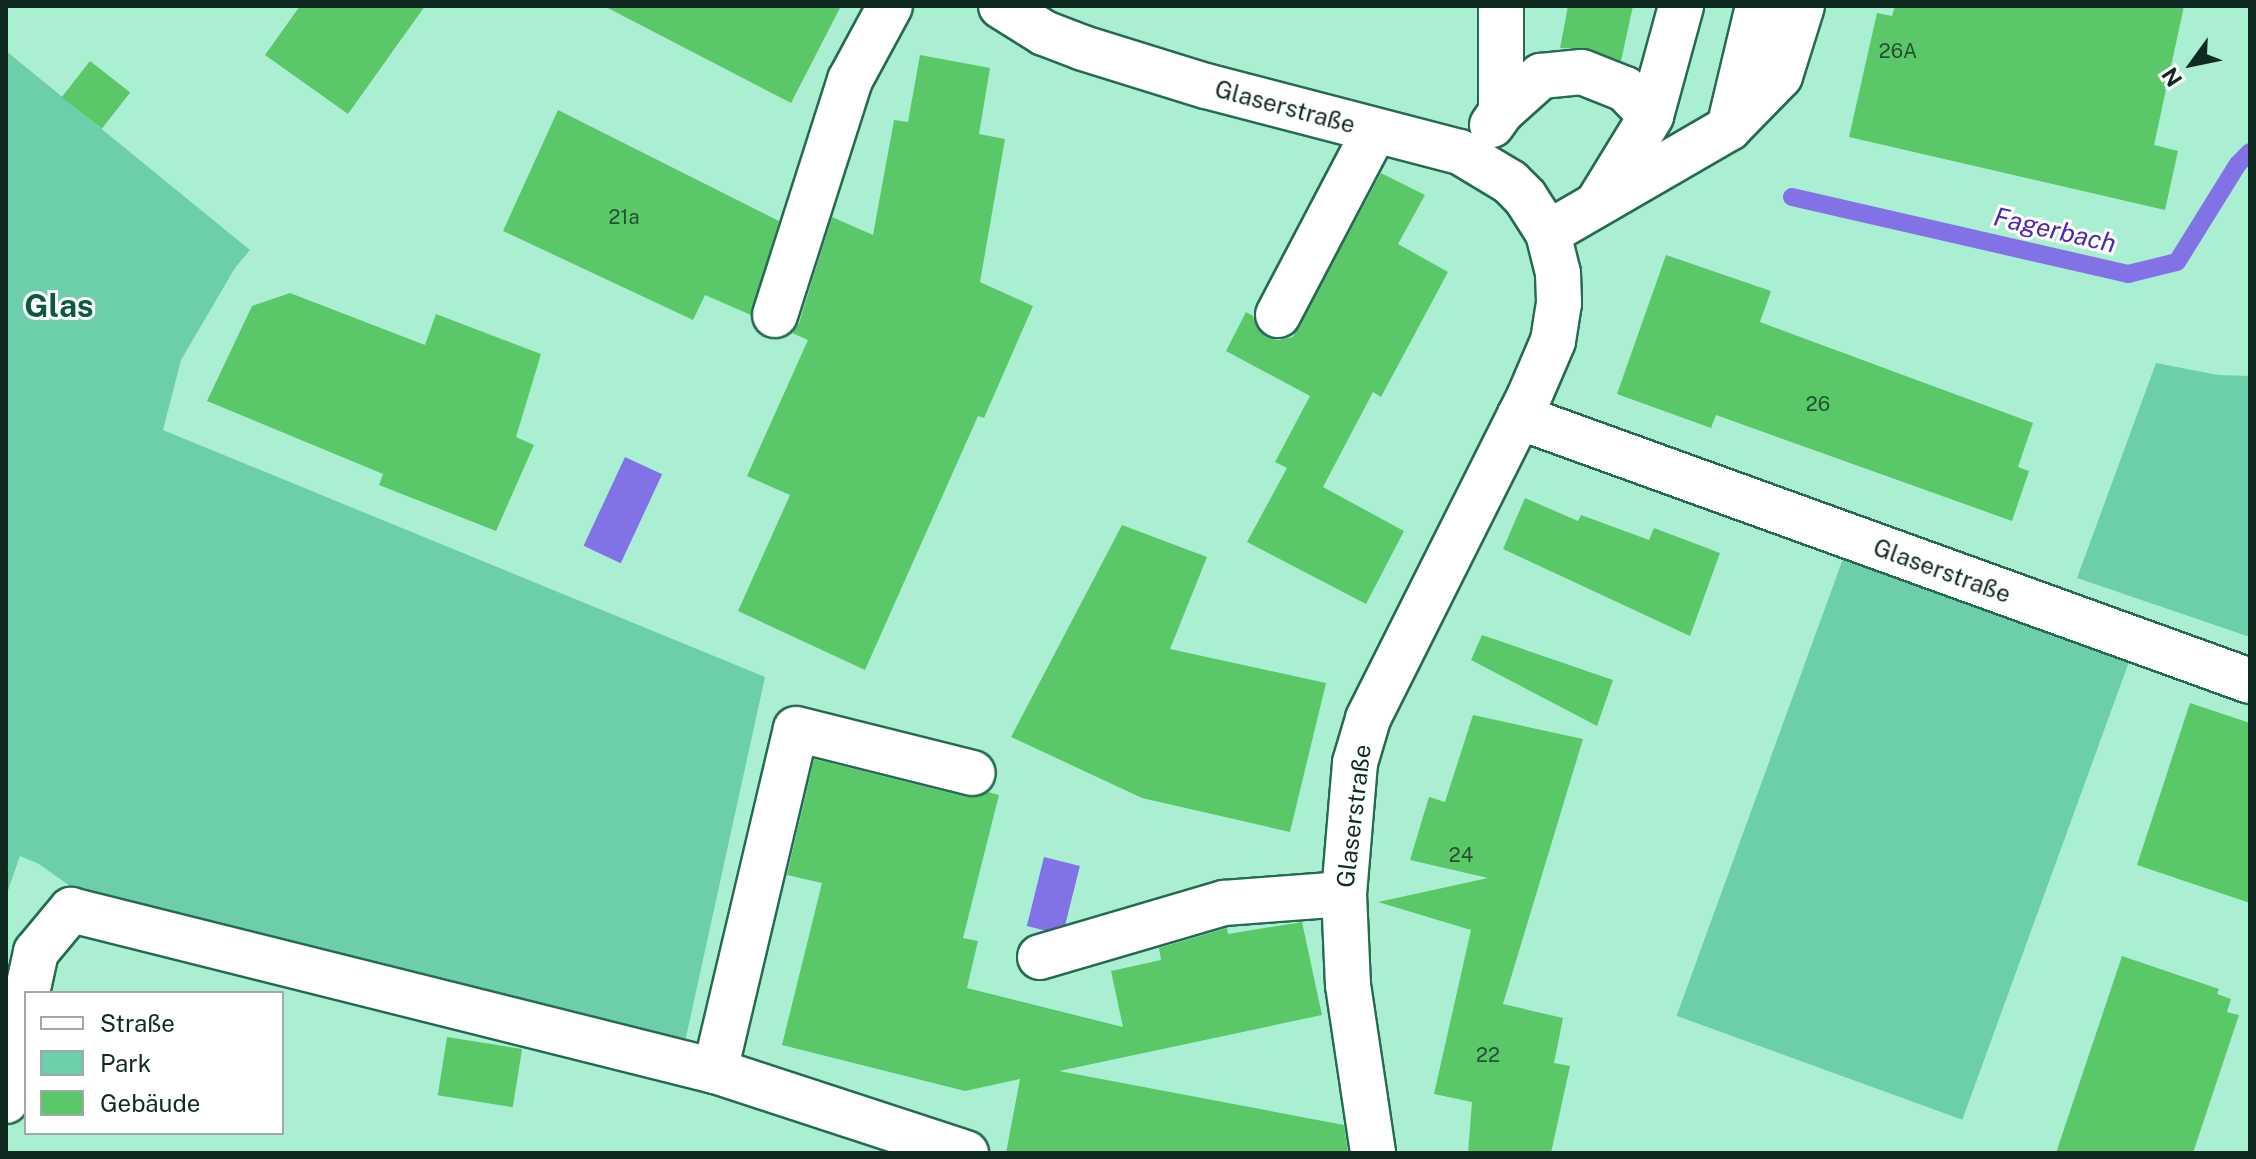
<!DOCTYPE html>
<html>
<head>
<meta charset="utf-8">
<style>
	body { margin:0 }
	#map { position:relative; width:2256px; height:1159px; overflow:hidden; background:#abefd2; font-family:"Public Sans",sans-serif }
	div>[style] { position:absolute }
	.green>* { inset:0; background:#6dcfa9; transform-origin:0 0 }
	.water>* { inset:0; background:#8173e5; transform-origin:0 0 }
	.stream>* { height:18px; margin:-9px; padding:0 9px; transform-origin:9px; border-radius:9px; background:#8173e5 }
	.building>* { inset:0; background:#5ac869; transform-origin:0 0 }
	.roads { filter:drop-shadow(2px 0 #266a52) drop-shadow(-2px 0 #266a52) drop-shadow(0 2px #266a52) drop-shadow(0 -2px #266a52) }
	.minor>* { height:44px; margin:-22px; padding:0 22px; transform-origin:22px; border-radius:22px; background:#fff }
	span { translate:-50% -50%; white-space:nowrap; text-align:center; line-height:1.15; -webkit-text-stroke:6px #fff; paint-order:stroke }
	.number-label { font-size:20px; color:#225233 }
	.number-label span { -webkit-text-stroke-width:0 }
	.street-label { font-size:24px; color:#0f2b21 }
	.water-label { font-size:26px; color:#4d29b0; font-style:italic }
	.district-label { font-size:32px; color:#0d5841; font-weight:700 }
	.frame { position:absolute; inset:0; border:8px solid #0f2b21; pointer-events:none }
	.legend { position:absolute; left:24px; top:991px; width:260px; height:144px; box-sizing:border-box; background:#fff; border:2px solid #9faaa6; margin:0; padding:10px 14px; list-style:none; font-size:24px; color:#0f2b21 }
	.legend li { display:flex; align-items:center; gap:16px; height:40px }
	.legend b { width:40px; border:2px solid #9faaa6 }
	.north { position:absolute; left:2152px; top:24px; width:80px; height:80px; -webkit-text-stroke:6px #fff; paint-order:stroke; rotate:237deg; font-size:22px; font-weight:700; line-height:32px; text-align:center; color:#0f2b21 }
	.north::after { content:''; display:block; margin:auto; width:28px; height:36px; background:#0f2b21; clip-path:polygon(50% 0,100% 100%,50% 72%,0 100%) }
</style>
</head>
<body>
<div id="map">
	<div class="green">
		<div style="clip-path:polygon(6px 51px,250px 250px,235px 268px,181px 360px,163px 430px,765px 677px,683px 1051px,101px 908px,39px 864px,20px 856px,6px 896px)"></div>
		<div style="clip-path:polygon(2156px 363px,2218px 375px,2250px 376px,2250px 637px,2077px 578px)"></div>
		<div style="left:1848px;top:545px;width:304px;height:501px;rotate:20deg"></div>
	</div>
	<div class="water">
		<div style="left:625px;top:457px;width:41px;height:98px;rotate:25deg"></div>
		<div style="left:1044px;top:857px;width:37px;height:71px;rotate:14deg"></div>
	</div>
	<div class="stream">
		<div style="left:1792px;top:197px;width:345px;rotate:12.9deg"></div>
		<div style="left:2128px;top:274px;width:50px;rotate:-13.8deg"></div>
		<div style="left:2177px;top:262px;width:115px;rotate:-58.1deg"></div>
		<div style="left:2238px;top:164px;width:17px;rotate:-45deg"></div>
	</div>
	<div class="building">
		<div style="clip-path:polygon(300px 6px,425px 6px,348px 114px,265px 55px)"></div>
		<div style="clip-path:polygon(604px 6px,841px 6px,791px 103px)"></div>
		<div style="clip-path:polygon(1568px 6px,1633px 6px,1621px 61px,1590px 49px,1560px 48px)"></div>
		<div style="clip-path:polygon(1895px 6px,2184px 6px,2154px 145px,2178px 151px,2165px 210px,1849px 137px,1877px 13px,1892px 16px)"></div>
		<div style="clip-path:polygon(920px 55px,990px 68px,979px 134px,1005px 139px,980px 282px,1033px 306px,984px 418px,978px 416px,865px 670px,738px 611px,790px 495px,747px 476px,808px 340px,792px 333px,799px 323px,832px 217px,873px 235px,894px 120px,908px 122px)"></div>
		<div style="left:90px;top:61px;width:51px;height:46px;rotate:38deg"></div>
		<div style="clip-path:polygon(558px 110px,779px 221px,751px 315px,705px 295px,693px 320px,503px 231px)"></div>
		<div style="clip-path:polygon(1381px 173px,1425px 195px,1398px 244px,1448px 272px,1381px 397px,1373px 392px,1323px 487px,1404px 531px,1366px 604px,1247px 542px,1287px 468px,1275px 462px,1310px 396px,1226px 351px,1246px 312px,1253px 316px,1257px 328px,1266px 337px,1278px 340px,1293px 337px)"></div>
		<div style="clip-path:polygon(1666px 255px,1771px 291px,1760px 322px,2033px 423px,2018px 467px,2029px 471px,2012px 521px,1716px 415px,1711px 428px,1617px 394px)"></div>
		<div style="clip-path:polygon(290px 293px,425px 345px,436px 314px,541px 354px,516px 437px,534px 445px,496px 531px,379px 485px,383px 474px,207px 401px,252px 306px)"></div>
		<div style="clip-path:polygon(1525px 498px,1578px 521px,1581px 515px,1649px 540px,1654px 528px,1720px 553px,1690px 636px,1503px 549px)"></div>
		<div style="clip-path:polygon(1122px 525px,1207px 557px,1170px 649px,1326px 683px,1290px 832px,1142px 798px,1011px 737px)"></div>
		<div style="clip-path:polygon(1482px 635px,1613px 680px,1597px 726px,1471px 660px)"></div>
		<div style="clip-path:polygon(2190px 703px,2250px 723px,2250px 903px,2137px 865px)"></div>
		<div style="clip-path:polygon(1473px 715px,1583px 739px,1503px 1004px,1563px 1018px,1554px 1063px,1570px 1066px,1551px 1153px,1468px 1153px,1472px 1102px,1434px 1094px,1471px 930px,1378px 902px,1488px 878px,1410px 860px,1429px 797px,1445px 802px)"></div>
		<div style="clip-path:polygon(814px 759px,967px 797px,988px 792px,999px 795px,963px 938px,978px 941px,967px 988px,1123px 1027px,1111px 971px,1161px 960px,1159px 948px,1227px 928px,1228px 934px,1302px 922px,1322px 1015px,1059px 1071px,1344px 1125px,1348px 1153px,1006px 1153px,1020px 1079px,965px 1091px,782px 1045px,822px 883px,787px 875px)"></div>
		<div style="clip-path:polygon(2122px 956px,2219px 989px,2217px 994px,2231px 999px,2227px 1012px,2239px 1015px,2193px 1153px,2056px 1153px)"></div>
		<div style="left:447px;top:1037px;width:76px;height:59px;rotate:9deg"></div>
	</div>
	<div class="roads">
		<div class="minor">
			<div style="left:1001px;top:6px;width:51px;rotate:32.1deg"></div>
			<div style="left:1044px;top:33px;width:42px;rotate:21deg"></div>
			<div style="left:1083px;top:48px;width:129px;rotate:17.2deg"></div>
			<div style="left:1206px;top:86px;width:262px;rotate:14.6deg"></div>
			<div style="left:1460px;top:152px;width:58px;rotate:31deg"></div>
			<div style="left:1510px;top:182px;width:21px;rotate:45deg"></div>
			<div style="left:1525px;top:197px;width:43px;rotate:57.4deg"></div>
			<div style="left:1548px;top:233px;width:41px;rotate:76deg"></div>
			<div style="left:1558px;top:273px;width:30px;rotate:88deg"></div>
			<div style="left:1559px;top:303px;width:38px;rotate:99deg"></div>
			<div style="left:1553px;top:341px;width:61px;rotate:113.2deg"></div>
			<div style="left:1529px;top:397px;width:360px;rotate:116.6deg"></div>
			<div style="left:1368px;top:719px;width:46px;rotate:106.5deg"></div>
			<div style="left:1355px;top:763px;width:131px;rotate:94.8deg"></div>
			<div style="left:1344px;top:894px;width:91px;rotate:87.5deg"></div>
			<div style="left:1348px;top:985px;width:170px;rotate:81.5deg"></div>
			<div style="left:1501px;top:112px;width:54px;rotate:-42deg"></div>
			<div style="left:1541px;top:76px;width:41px;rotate:-5.6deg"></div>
			<div style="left:1582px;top:72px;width:46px;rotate:21.6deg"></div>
			<div style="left:1625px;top:89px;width:37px;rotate:46deg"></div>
			<div style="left:1492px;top:125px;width:16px;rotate:-55deg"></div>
			<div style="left:1501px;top:112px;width:106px;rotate:-90deg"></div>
			<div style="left:1729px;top:128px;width:73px;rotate:-45.6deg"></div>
			<div style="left:1780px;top:76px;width:73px;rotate:-72.6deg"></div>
			<div style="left:1599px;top:201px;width:100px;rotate:-58.5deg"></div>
			<div style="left:1651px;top:116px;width:114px;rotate:-74.7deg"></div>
			<div style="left:1548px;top:233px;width:209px;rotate:-30.1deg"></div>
			<div style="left:1729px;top:128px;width:125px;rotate:-76.6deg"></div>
			<div style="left:775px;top:315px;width:247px;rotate:-72.3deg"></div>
			<div style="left:850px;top:80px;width:84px;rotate:-61.6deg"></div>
			<div style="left:1278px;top:315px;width:207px;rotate:-62.3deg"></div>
			<div style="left:1519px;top:417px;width:777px;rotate:19.86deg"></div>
			<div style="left:1040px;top:957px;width:192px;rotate:-16.4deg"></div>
			<div style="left:1224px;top:903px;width:120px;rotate:-4.3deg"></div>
			<div style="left:27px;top:993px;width:42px;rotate:-77.6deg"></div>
			<div style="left:36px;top:952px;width:55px;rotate:-50.2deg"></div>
			<div style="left:71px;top:910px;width:664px;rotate:14.04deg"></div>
			<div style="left:6px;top:1101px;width:103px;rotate:-78.8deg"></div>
			<div style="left:966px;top:1153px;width:264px;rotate:-161.9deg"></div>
			<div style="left:715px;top:1071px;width:351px;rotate:-76.7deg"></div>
			<div style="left:796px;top:729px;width:182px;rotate:14deg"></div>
		</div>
	</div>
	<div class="number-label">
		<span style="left:1898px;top:51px">26A</span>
		<span style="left:624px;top:217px">21a</span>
		<span style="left:1818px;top:404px">26</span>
		<span style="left:1461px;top:855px">24</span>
		<span style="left:1488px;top:1055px">22</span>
	</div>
	<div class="street-label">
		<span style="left:1285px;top:107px;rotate:15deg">Glaserstraße</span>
		<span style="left:1942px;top:571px;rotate:20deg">Glaserstraße</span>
		<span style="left:1354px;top:816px;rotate:-83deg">Glaserstraße</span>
	</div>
	<div class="water-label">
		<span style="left:2055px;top:230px;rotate:13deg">Fagerbach</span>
	</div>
	<div class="district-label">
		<span style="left:59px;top:306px">Glas</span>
	</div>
	<div class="frame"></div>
	<ul class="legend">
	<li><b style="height:10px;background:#fff"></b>Straße</li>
	<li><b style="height:22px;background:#6dcfa9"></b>Park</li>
	<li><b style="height:22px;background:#5ac869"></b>Gebäude</li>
	</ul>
	<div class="north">N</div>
</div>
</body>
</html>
